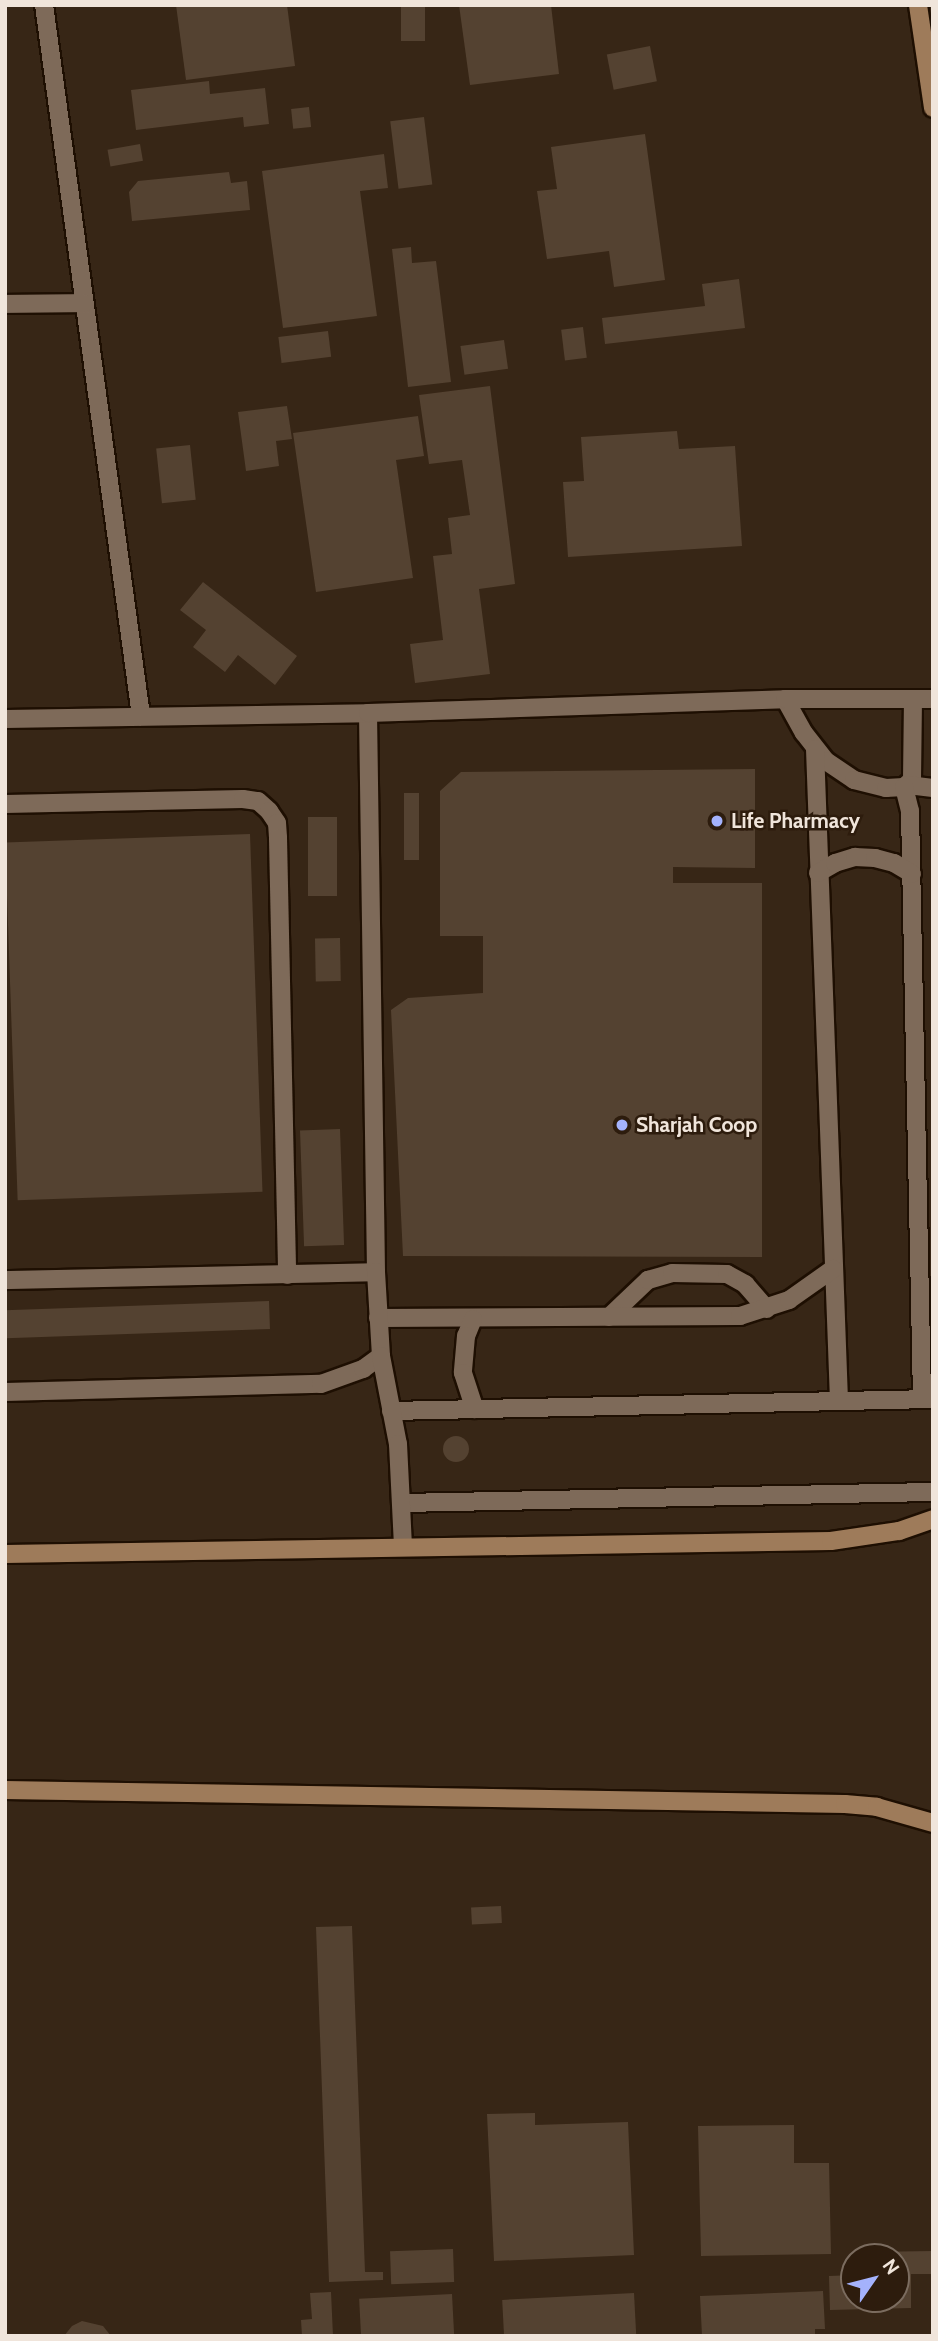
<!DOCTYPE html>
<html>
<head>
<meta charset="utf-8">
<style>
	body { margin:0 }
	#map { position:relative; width:938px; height:2341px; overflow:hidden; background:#372616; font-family:Cabin,sans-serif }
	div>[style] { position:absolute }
	.building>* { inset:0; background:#544231; transform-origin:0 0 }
	.round { border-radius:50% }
	.roads { filter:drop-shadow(2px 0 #1e0f02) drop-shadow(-2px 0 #1e0f02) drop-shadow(0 2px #1e0f02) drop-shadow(0 -2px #1e0f02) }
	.lane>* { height:18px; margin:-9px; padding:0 9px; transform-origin:9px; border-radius:9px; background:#7e6a59 }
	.street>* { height:18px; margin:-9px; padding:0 9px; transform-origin:9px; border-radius:9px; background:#7e6a59 }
	.secondary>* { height:18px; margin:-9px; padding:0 9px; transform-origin:9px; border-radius:9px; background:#9e7b5a }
	.dots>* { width:19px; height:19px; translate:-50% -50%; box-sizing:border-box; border:4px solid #2d1c0d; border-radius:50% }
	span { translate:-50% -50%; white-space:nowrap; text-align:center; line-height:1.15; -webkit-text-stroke:5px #2d1c0d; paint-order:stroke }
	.poi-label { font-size:21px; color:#f0e5db; font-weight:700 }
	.left { translate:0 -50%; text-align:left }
	.frame { position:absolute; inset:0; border:7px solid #f0e5db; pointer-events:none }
	.north { position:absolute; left:840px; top:2243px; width:70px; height:70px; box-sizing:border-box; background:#2d1c0d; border:2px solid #7b6c5f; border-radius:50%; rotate:55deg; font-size:19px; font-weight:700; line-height:28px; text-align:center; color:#f0e5db }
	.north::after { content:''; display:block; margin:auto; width:24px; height:32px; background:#a4b2fc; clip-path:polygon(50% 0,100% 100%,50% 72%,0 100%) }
</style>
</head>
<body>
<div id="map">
	<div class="building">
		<div style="clip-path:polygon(176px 5px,287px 5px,295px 66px,186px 80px)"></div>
		<div style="left:401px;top:5px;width:24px;height:36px"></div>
		<div style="clip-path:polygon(459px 5px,551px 5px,559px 74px,470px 85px)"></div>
		<div style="left:650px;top:46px;width:36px;height:44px;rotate:79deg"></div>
		<div style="clip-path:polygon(209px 81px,210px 94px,265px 88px,269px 124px,244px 127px,243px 117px,136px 130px,131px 90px)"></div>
		<div style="left:309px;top:107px;width:20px;height:18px;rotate:84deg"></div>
		<div style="left:424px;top:117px;width:68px;height:34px;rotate:83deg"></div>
		<div style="clip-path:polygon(645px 134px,665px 280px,614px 287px,609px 251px,547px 259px,537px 191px,557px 189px,551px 147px)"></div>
		<div style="left:140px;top:144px;width:17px;height:33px;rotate:80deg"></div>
		<div style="clip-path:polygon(384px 154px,388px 188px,360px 191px,377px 316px,283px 328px,262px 171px)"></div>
		<div style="clip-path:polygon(229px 172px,231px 183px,247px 181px,250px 210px,132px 221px,129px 192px,138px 181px)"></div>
		<div style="clip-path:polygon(411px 247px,412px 263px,436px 261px,451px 382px,408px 387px,392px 249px)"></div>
		<div style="clip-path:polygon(739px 279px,745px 328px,605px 344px,602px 318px,705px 306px,702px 284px)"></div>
		<div style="left:583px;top:327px;width:31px;height:22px;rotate:83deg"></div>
		<div style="left:328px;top:331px;width:26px;height:50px;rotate:83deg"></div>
		<div style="left:504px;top:340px;width:29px;height:44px;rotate:82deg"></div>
		<div style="clip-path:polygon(490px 386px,515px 584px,479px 589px,490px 674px,415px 683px,410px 644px,443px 640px,433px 556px,452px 554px,448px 518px,470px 515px,462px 460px,429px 464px,419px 395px)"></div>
		<div style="clip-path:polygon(287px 406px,292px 439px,276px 441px,279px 466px,246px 471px,238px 412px)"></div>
		<div style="clip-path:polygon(418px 416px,424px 456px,396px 460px,413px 578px,316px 592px,293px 433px)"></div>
		<div style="clip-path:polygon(677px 431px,679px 449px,735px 446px,742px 546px,568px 557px,563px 482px,584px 481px,581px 437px)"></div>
		<div style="left:190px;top:445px;width:55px;height:34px;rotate:84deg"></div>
		<div style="clip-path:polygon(203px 582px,297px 656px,275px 685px,238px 655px,225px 672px,193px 647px,206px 630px,180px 610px)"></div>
		<div style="clip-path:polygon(755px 769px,755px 868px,673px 867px,673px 883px,762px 883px,762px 1257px,403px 1256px,391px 1010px,408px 998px,483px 993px,483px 936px,440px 936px,440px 791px,461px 772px)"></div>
		<div style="left:404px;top:793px;width:15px;height:67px"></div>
		<div style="left:308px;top:817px;width:29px;height:79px"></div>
		<div style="left:250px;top:834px;width:358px;height:245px;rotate:88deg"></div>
		<div style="left:340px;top:938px;width:43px;height:25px;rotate:89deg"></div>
		<div style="left:340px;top:1129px;width:116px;height:40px;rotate:88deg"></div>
		<div style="left:269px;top:1301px;width:28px;height:264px;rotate:88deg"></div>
		<div class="round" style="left:443px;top:1436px;width:26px;height:26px"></div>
		<div style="left:501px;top:1906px;width:17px;height:30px;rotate:87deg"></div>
		<div style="clip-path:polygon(352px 1926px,365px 2272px,383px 2272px,383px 2280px,329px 2282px,316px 1927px)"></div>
		<div style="clip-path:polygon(535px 2113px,535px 2125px,628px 2122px,634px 2255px,494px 2261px,487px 2114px)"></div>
		<div style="clip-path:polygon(794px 2125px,794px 2163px,829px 2163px,831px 2254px,701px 2256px,698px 2126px)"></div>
		<div style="left:453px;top:2249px;width:33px;height:63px;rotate:88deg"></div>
		<div style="clip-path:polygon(933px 2251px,933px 2274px,911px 2274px,911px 2308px,830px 2310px,829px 2276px,854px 2275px,854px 2299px,896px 2299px,896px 2257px,866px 2257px,866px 2252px)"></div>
		<div style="clip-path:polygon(823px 2291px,825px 2329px,815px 2329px,815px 2336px,702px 2336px,700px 2296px)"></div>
		<div style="clip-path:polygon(331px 2292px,333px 2336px,302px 2336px,301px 2320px,312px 2319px,310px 2293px)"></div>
		<div style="left:634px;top:2293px;width:43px;height:132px;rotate:87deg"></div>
		<div style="left:452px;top:2294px;width:42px;height:93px;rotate:87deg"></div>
		<div style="clip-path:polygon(82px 2321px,103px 2326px,111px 2336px,64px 2336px,72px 2326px)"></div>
	</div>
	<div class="roads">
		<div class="lane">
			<div style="left:785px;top:699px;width:39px;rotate:61deg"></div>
			<div style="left:804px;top:733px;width:36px;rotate:52deg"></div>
			<div style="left:826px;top:761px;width:34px;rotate:34deg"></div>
			<div style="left:854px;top:780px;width:33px;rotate:14deg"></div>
			<div style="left:886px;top:788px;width:18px;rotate:-3deg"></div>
			<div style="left:904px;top:787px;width:11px;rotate:-41deg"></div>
			<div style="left:912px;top:780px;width:81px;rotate:-89.3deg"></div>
			<div style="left:815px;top:749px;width:652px;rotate:87.89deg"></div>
			<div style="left:908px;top:785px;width:25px;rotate:7deg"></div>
			<div style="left:904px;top:787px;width:25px;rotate:76deg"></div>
			<div style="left:910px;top:811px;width:588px;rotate:88.83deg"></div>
			<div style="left:5px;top:804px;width:238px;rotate:-1.2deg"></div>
			<div style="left:243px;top:799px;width:15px;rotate:8deg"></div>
			<div style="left:258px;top:801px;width:15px;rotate:42deg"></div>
			<div style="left:269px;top:811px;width:14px;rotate:56deg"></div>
			<div style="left:277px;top:823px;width:15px;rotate:86deg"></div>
			<div style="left:278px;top:838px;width:437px;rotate:88.8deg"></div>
			<div style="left:818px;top:873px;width:20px;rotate:-30deg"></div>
			<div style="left:835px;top:863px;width:21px;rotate:-17deg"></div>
			<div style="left:855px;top:857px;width:20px;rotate:3deg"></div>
			<div style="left:875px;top:858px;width:20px;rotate:15deg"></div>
			<div style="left:894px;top:863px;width:21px;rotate:31deg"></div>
			<div style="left:5px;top:1280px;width:371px;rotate:-1.2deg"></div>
			<div style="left:609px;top:1317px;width:54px;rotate:-43.5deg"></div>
			<div style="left:648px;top:1280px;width:25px;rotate:-16deg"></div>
			<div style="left:672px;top:1273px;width:55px;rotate:1deg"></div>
			<div style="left:727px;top:1274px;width:21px;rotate:29deg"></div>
			<div style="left:745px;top:1284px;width:33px;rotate:49deg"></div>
			<div style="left:378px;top:1318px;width:362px;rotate:-0.3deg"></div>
			<div style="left:740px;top:1316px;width:52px;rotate:-18.1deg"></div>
			<div style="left:789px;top:1300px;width:54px;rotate:-35.2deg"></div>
			<div style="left:473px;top:1319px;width:18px;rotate:112deg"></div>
			<div style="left:466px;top:1336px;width:37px;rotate:95deg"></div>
			<div style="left:463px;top:1373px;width:38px;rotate:72deg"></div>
			<div style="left:5px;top:1392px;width:316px;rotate:-1.5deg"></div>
			<div style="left:321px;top:1384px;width:45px;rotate:-19.7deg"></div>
			<div style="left:363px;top:1369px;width:22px;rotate:-36deg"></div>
			<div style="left:391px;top:1411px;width:542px;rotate:-1.27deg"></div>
			<div style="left:402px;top:1503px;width:531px;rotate:-1.19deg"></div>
		</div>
		<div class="street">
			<div style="left:44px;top:5px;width:718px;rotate:82.23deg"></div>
			<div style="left:5px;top:304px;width:79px;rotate:-0.7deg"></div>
			<div style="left:368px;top:713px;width:559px;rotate:89.18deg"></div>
			<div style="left:376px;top:1272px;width:84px;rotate:86.6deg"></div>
			<div style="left:381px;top:1356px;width:90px;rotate:79.1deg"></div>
			<div style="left:398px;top:1444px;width:102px;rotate:87.2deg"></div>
			<div style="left:5px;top:719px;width:363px;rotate:-0.9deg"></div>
			<div style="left:368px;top:713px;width:417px;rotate:-1.9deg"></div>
			<div style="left:785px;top:699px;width:148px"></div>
		</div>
		<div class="secondary">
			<div style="left:918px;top:5px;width:104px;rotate:81.7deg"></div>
			<div style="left:5px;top:1554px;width:826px;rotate:-0.9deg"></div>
			<div style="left:831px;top:1541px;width:69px;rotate:-8.4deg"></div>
			<div style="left:899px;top:1531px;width:36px;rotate:-19deg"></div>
			<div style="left:5px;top:1790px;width:840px;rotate:0.95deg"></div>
			<div style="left:845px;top:1804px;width:32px;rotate:5deg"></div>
			<div style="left:877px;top:1807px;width:58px;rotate:15.9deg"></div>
		</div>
	</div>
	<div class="dots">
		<div style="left:717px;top:821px;background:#a4b2fc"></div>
		<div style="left:622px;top:1125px;background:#a4b2fc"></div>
	</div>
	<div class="poi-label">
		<span class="left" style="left:731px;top:821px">Life Pharmacy</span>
		<span class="left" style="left:636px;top:1125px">Sharjah Coop</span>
	</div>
	<div class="frame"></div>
	<div class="north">N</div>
</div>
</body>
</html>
